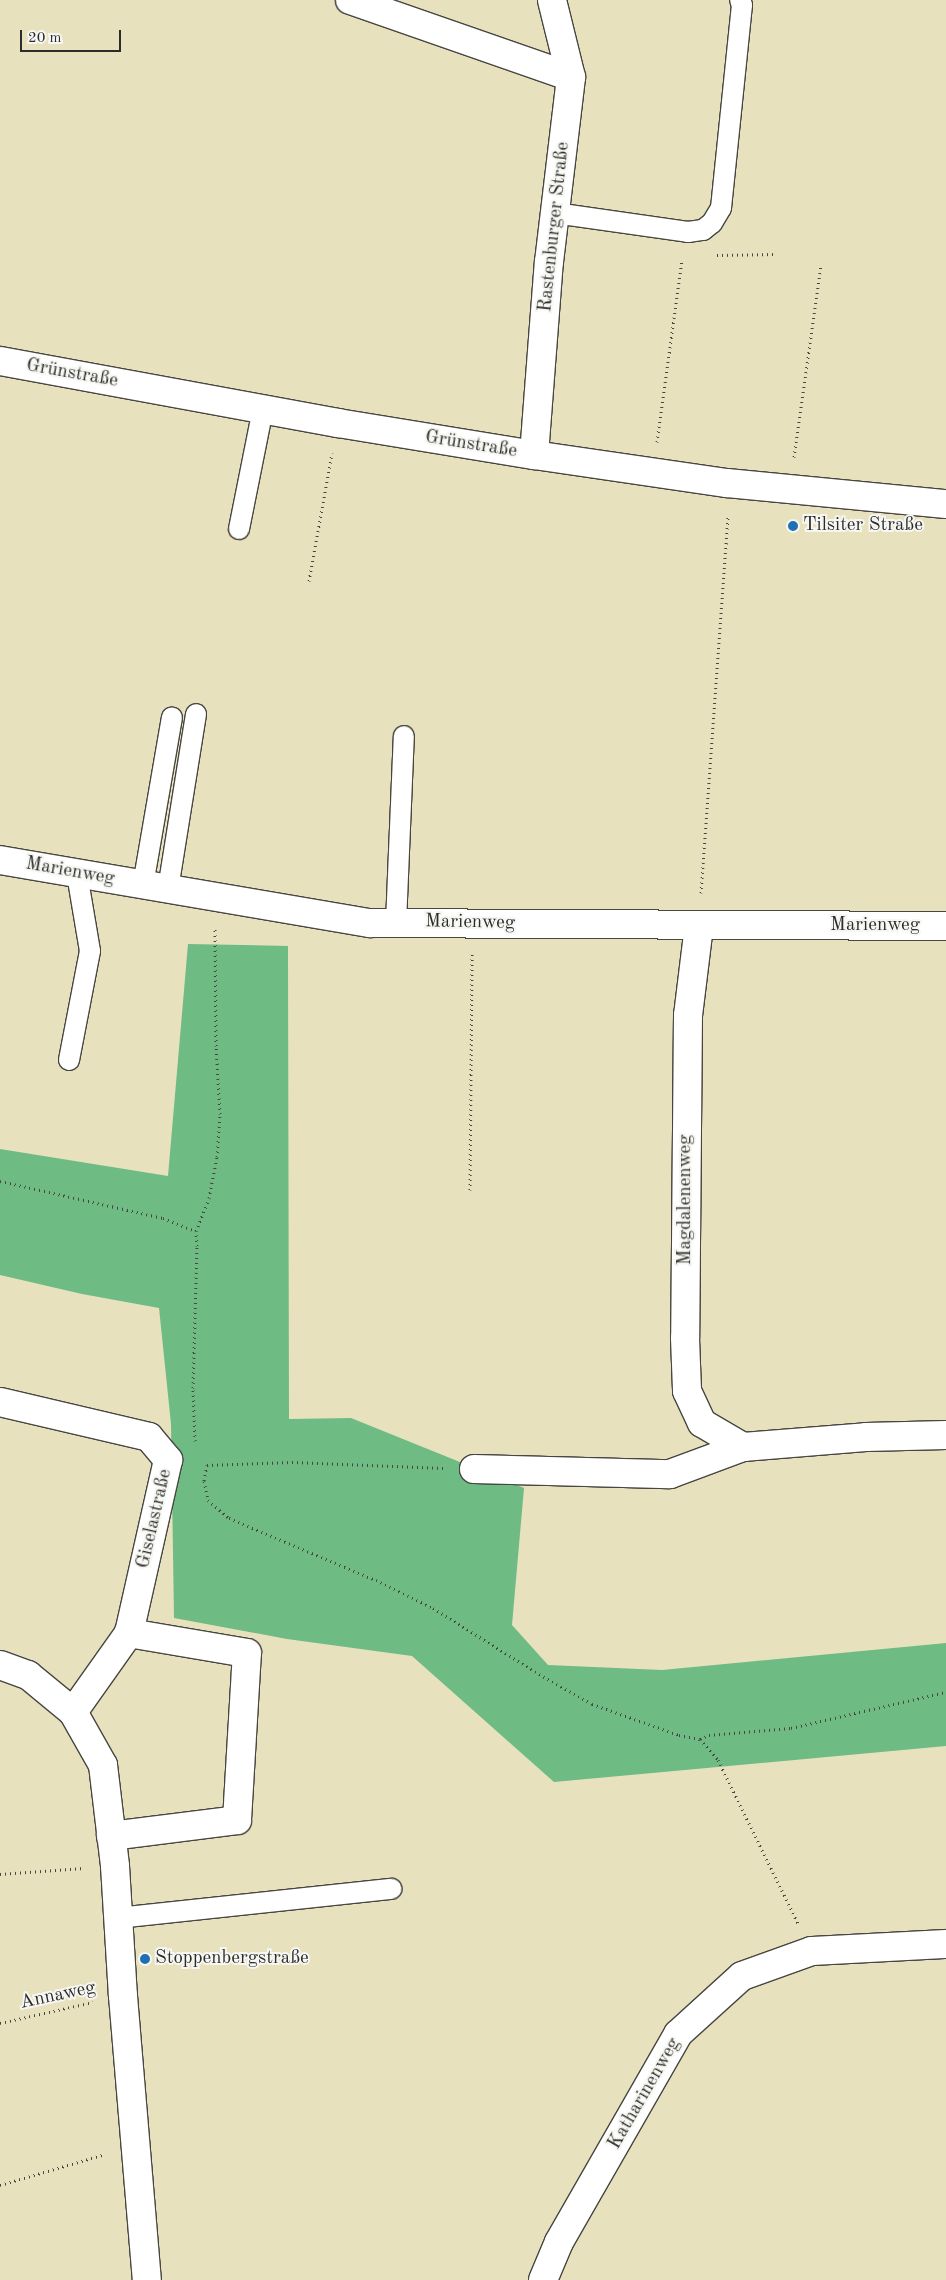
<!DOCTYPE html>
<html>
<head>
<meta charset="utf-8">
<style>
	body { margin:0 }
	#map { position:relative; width:946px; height:2280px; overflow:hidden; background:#e8e1bd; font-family:"Old Standard TT",serif }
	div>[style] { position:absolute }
	.forest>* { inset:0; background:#6ebb84 }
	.path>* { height:3px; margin-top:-1.5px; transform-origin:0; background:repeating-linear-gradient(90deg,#474641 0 1px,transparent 0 5px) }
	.roads { filter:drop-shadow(1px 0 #474641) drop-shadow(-1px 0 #474641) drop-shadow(0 1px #474641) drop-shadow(0 -1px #474641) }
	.lane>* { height:20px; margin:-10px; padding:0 10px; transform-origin:10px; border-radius:10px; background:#fff }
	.street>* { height:28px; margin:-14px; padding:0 14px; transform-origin:14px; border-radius:14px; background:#fff }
	.dots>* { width:14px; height:14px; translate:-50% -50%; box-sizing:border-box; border:2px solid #f6f6f2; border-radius:50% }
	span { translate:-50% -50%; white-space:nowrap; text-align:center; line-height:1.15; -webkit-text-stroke:4px #f6f6f2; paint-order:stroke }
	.street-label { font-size:19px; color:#2b2b2b }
	.poi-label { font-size:19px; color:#2b2b2b }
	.left { translate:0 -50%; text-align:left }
	.scale { position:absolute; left:20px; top:30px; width:101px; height:22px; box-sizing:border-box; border:2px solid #2b2b2b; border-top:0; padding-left:6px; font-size:15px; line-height:18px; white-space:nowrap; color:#2b2b2b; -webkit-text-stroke:4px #f6f6f2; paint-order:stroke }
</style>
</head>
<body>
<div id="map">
	<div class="forest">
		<div style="clip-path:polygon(188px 944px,288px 946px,289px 1419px,351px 1418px,524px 1488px,512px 1625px,548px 1665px,662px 1670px,946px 1643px,946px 1746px,554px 1782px,412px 1656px,287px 1639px,174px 1618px,171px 1424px,159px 1308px,82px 1294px,0 1275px,0 1149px,168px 1176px)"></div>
	</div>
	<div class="path">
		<div style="left:717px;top:255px;width:56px;rotate:-1deg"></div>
		<div style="left:657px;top:442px;width:184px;rotate:-82.2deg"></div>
		<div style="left:794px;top:457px;width:193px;rotate:-82deg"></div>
		<div style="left:309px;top:581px;width:130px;rotate:-79.8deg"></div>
		<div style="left:701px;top:893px;width:379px;rotate:-85.9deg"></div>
		<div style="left:0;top:1181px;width:167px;rotate:12.8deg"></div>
		<div style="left:163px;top:1218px;width:35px;rotate:22deg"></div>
		<div style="left:470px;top:1190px;width:236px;rotate:-89.5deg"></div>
		<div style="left:195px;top:1441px;width:53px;rotate:-92.2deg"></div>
		<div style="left:193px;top:1388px;width:142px;rotate:-88.4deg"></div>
		<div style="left:197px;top:1246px;width:15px;rotate:-94deg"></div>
		<div style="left:196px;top:1231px;width:35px;rotate:-68deg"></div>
		<div style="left:209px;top:1198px;width:42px;rotate:-79deg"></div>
		<div style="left:217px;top:1157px;width:43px;rotate:-86deg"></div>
		<div style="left:220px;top:1114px;width:68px;rotate:-93.4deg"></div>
		<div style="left:216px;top:1046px;width:118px;rotate:-90.5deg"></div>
		<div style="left:443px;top:1468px;width:150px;rotate:-177.7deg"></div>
		<div style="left:293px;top:1462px;width:86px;rotate:178deg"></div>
		<div style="left:207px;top:1465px;width:16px;rotate:101deg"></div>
		<div style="left:204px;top:1481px;width:19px;rotate:78deg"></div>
		<div style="left:208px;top:1500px;width:28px;rotate:41deg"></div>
		<div style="left:229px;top:1518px;width:160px;rotate:22.9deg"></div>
		<div style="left:376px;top:1580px;width:64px;rotate:26.2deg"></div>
		<div style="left:433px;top:1608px;width:125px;rotate:31.9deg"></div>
		<div style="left:539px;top:1674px;width:61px;rotate:29.5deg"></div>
		<div style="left:592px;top:1704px;width:92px;rotate:19.6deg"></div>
		<div style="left:679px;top:1735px;width:21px;rotate:11deg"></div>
		<div style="left:700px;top:1739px;width:10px;rotate:-24deg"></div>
		<div style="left:709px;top:1735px;width:82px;rotate:-4.9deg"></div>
		<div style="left:791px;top:1728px;width:159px;rotate:-13.1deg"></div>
		<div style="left:700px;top:1739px;width:28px;rotate:49deg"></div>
		<div style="left:718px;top:1760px;width:182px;rotate:63.9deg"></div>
		<div style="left:0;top:1874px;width:84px;rotate:-4.1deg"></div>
		<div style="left:0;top:2023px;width:95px;rotate:-12.7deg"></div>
		<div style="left:0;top:2185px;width:109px;rotate:-16.4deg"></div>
	</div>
	<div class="roads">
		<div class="lane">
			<div style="left:555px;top:213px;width:134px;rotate:8.1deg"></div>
			<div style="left:688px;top:232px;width:15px;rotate:-8deg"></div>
			<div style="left:703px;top:230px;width:11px;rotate:-38deg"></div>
			<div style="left:712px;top:223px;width:17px;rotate:-59deg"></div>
			<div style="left:721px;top:208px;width:204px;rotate:-84.1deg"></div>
			<div style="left:742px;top:5px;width:5px;rotate:-112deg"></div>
			<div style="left:239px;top:529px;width:122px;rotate:-78.7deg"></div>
			<div style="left:143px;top:885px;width:170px;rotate:-80.2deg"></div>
			<div style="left:168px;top:889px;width:177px;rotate:-80.9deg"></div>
			<div style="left:396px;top:923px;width:187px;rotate:-87.6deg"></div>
			<div style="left:69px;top:1060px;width:111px;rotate:-79.1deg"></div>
			<div style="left:90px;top:951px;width:78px;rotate:-99.6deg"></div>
			<div style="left:118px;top:1918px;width:275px;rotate:-6.1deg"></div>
		</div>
		<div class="street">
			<div style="left:350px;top:0;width:234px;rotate:19.2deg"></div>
			<div style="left:0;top:361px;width:344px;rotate:10.4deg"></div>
			<div style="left:338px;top:423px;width:199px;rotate:9.3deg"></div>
			<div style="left:534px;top:455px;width:195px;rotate:8.3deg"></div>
			<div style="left:727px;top:483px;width:220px;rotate:5.5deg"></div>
			<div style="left:534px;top:455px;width:194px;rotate:-85.6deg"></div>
			<div style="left:549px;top:262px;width:186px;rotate:-83.2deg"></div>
			<div style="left:571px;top:77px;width:79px;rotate:-103.9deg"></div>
			<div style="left:0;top:860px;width:375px;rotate:9.7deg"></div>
			<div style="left:370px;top:923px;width:576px;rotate:0.3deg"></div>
			<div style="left:699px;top:926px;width:90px;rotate:97deg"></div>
			<div style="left:688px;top:1015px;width:323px;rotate:90.5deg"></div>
			<div style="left:685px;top:1338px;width:53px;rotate:87.8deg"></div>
			<div style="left:687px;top:1391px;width:35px;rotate:65deg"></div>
			<div style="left:702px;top:1423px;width:48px;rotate:30.3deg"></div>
			<div style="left:743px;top:1447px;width:123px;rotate:-4.6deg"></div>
			<div style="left:866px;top:1437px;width:80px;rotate:-1.4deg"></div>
			<div style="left:0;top:1402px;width:153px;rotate:13.2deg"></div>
			<div style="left:149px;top:1437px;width:30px;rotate:50deg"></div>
			<div style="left:168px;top:1460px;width:177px;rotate:102.7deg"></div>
			<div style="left:129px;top:1633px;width:97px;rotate:125.3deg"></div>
			<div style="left:474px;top:1469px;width:196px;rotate:1.5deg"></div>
			<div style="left:670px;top:1474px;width:78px;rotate:-20.3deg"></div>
			<div style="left:0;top:1665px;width:30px;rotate:20deg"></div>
			<div style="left:28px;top:1675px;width:58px;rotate:39.4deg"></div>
			<div style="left:73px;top:1712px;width:61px;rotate:60.5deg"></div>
			<div style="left:103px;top:1765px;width:102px;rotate:83.2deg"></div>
			<div style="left:115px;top:1866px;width:130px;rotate:86.5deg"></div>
			<div style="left:123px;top:1996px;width:285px;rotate:85.2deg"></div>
			<div style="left:111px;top:1836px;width:127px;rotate:-7.2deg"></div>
			<div style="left:237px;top:1820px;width:167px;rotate:-86.6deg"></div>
			<div style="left:247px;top:1653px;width:120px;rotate:-170.4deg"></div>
			<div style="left:543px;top:2280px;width:41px;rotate:-67.2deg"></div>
			<div style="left:559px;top:2242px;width:240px;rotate:-60.2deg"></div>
			<div style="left:678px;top:2034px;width:86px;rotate:-42.2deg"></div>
			<div style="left:742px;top:1976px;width:74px;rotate:-19.7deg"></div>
			<div style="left:812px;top:1951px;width:134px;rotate:-3deg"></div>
		</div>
	</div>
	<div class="dots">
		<div style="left:793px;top:526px;background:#1f6fb2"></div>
		<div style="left:145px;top:1959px;background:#1f6fb2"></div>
	</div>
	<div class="street-label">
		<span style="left:555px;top:227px;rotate:-84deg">Rastenburger Straße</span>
		<span style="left:72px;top:374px;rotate:10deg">Grünstraße</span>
		<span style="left:471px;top:445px;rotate:9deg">Grünstraße</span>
		<span style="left:70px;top:872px;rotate:10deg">Marienweg</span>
		<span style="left:470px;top:923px;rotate:1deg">Marienweg</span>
		<span style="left:875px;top:926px">Marienweg</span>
		<span style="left:686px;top:1200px;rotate:-90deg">Magdalenenweg</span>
		<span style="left:155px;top:1519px;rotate:-77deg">Giselastraße</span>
		<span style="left:58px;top:1996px;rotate:-12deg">Annaweg</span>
		<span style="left:645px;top:2094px;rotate:-60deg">Katharinenweg</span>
	</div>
	<div class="poi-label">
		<span class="left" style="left:803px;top:526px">Tilsiter Straße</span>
		<span class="left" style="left:155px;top:1959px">Stoppenbergstraße</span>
	</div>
	<div class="scale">20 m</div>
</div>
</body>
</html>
